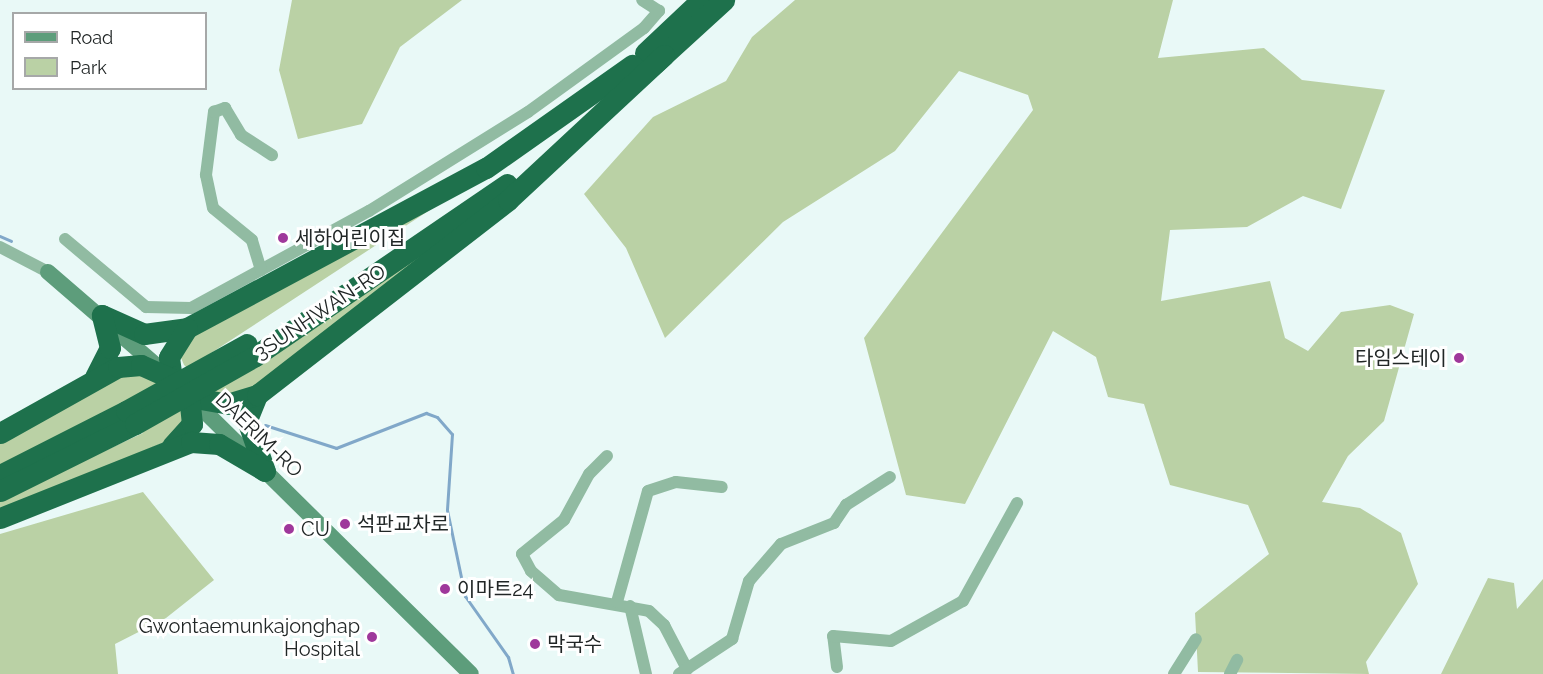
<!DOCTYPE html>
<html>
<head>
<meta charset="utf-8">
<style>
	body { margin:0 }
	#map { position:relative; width:1543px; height:674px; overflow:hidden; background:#e9f9f7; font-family:Raleway,"Noto Sans KR",sans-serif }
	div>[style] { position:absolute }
	.green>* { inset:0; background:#bad1a5 }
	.stream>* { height:3px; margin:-1.5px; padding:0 1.5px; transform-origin:1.5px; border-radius:1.5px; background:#81a8c9 }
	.street>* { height:12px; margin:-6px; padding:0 6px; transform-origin:6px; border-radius:6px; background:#91bba2 }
	.secondary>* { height:16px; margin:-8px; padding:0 8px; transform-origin:8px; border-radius:8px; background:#5d9d7b }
	.highway>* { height:21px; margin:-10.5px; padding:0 10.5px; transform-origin:10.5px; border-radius:10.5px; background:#1e714c }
	.highway-bridge>* { height:21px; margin:-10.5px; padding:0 10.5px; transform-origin:10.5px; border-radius:10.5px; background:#1e714c }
	.dots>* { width:16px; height:16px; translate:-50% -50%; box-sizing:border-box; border:3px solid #fff; border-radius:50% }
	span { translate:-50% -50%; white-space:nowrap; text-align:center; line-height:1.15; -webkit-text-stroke:6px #fff; paint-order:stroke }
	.poi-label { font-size:20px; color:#212626 }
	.left { translate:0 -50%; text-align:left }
	.right { translate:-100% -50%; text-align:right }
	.street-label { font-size:20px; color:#212626 }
	.legend { position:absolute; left:12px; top:12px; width:195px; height:78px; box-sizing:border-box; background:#fff; border:2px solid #a6a8a8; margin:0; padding:8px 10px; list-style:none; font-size:18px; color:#212626 }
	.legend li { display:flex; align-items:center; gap:12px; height:30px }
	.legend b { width:30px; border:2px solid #a6a8a8 }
</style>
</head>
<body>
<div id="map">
	<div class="green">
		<div style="clip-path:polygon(292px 0,462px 0,400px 47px,362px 124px,298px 139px,279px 70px)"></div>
		<div style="clip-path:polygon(795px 0,1173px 0,1158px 58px,1264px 48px,1302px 80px,1385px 90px,1341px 209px,1303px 196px,1247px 227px,1170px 230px,1161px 301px,1270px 281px,1285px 338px,1308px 351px,1341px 312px,1390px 305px,1414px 314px,1384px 421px,1348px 456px,1322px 502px,1360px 508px,1401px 533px,1418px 584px,1366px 662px,1369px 674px,1198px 672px,1195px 613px,1269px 554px,1248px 505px,1170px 485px,1144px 404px,1108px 397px,1096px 357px,1053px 331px,965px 504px,906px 495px,864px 338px,1033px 110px,1028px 95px,959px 71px,895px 151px,783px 222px,665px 338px,626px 248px,584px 194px,653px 117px,726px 81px,752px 37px)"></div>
		<div style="clip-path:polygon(462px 189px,208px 355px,228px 382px,485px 209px,254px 390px,219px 397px,184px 365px,179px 353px,186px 337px)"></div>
		<div style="clip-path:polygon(121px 372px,147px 375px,187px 411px,177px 437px,0 511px,0 500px,143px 433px,123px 404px,0 468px,0 441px)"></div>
		<div style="clip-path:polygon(143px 492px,214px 580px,166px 618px,115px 644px,118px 674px,0 674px,0 534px)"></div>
		<div style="clip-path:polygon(1488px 578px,1514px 583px,1517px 609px,1543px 579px,1543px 674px,1441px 674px)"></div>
	</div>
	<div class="stream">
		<div style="left:0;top:236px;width:12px;rotate:24deg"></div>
		<div style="left:265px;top:425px;width:75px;rotate:17.9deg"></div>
		<div style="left:336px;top:448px;width:97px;rotate:-21.3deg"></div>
		<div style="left:426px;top:413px;width:12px;rotate:20deg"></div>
		<div style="left:437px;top:417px;width:23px;rotate:49deg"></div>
		<div style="left:452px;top:434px;width:76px;rotate:93.8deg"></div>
		<div style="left:447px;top:510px;width:88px;rotate:78.2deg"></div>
		<div style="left:465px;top:596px;width:75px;rotate:54.8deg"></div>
		<div style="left:508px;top:657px;width:18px;rotate:74deg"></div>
	</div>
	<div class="street">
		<div style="left:65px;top:239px;width:106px;rotate:40deg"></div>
		<div style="left:146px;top:307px;width:45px;rotate:1.3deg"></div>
		<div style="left:191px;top:308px;width:203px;rotate:-28.6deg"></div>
		<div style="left:369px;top:211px;width:187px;rotate:-31.9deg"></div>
		<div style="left:528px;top:112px;width:143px;rotate:-35.9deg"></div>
		<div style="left:644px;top:28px;width:23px;rotate:-49deg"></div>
		<div style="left:659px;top:11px;width:20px;rotate:-147deg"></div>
		<div style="left:0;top:247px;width:54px;rotate:27.5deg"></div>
		<div style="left:261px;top:270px;width:31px;rotate:-107deg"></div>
		<div style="left:252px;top:240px;width:50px;rotate:-140.6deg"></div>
		<div style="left:213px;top:208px;width:34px;rotate:-102deg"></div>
		<div style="left:206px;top:175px;width:64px;rotate:-82.8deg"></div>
		<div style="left:214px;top:112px;width:12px;rotate:-20deg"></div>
		<div style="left:225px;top:108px;width:31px;rotate:59deg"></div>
		<div style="left:241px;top:135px;width:37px;rotate:33deg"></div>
		<div style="left:607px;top:456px;width:25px;rotate:135deg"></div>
		<div style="left:589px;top:474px;width:52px;rotate:118.5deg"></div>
		<div style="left:564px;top:520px;width:54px;rotate:141deg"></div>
		<div style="left:522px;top:554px;width:19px;rotate:62deg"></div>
		<div style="left:531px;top:571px;width:37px;rotate:41deg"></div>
		<div style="left:559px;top:595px;width:91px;rotate:10.1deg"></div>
		<div style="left:649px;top:611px;width:21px;rotate:43deg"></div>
		<div style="left:664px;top:625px;width:50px;rotate:62.4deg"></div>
		<div style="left:617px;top:602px;width:115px;rotate:-74.4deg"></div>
		<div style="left:648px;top:491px;width:29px;rotate:-18deg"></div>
		<div style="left:676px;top:482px;width:46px;rotate:6.2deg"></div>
		<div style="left:630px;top:606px;width:70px;rotate:76.8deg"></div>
		<div style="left:837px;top:667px;width:31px;rotate:-97deg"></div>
		<div style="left:833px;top:636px;width:58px;rotate:4.9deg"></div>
		<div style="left:891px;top:641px;width:82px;rotate:-29.1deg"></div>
		<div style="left:963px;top:601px;width:112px;rotate:-61.1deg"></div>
		<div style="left:679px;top:674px;width:64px;rotate:-33.4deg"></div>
		<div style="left:732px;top:639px;width:60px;rotate:-73.7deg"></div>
		<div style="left:749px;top:581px;width:49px;rotate:-49.1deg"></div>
		<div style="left:781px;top:544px;width:57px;rotate:-21.6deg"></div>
		<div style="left:834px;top:523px;width:22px;rotate:-56deg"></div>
		<div style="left:846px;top:505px;width:52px;rotate:-32.5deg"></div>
		<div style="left:1174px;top:674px;width:41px;rotate:-57.8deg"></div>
		<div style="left:1230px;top:674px;width:16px;rotate:-63deg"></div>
	</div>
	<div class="secondary">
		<div style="left:48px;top:272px;width:155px;rotate:40.8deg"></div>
		<div style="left:188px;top:395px;width:397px;rotate:44.6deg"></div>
	</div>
	<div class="highway">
		<div style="left:645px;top:53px;width:77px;rotate:-43.4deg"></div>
		<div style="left:654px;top:64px;width:95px;rotate:-42.4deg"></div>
		<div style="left:102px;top:315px;width:46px;rotate:24.3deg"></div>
		<div style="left:144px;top:334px;width:43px;rotate:-7.9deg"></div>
		<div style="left:187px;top:328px;width:339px;rotate:-28.2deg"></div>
		<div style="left:486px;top:168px;width:179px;rotate:-35.2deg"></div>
		<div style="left:255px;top:356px;width:305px;rotate:-34.3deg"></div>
		<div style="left:95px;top:377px;width:33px;rotate:-63deg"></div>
		<div style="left:110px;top:348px;width:34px;rotate:-104deg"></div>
		<div style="left:172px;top:379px;width:22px;rotate:-98deg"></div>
		<div style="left:169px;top:357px;width:34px;rotate:-58deg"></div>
		<div style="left:257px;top:395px;width:27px;rotate:112deg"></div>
		<div style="left:247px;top:420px;width:54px;rotate:70.6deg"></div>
		<div style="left:189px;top:397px;width:39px;rotate:10deg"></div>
		<div style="left:227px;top:404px;width:31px;rotate:-17deg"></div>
		<div style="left:257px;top:395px;width:318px;rotate:-37.8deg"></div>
		<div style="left:508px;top:200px;width:213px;rotate:-42.9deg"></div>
		<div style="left:0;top:433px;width:135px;rotate:-29.2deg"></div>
		<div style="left:118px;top:367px;width:23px;rotate:-5deg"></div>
		<div style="left:141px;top:365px;width:34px;rotate:24deg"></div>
		<div style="left:172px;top:446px;width:30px;rotate:-48deg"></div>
		<div style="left:192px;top:424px;width:27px;rotate:-96deg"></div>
		<div style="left:0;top:475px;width:141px;rotate:-26.9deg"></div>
		<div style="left:0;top:491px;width:151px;rotate:-26.4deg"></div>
		<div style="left:0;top:518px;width:206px;rotate:-21.7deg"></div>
		<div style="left:191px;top:442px;width:28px;rotate:4deg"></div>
		<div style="left:219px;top:444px;width:53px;rotate:30.4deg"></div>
	</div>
	<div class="highway-bridge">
		<div style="left:126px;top:411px;width:138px;rotate:-29deg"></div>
		<div style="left:135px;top:424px;width:138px;rotate:-29.5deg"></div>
	</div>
	<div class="dots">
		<div style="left:283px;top:238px;background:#9f389b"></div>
		<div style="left:1459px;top:358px;background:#9f389b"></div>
		<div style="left:345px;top:524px;background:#9f389b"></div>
		<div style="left:289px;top:529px;background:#9f389b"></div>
		<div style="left:445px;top:589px;background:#9f389b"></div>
		<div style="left:372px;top:637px;background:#9f389b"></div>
		<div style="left:535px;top:644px;background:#9f389b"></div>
	</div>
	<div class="poi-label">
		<span class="left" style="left:295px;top:238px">세하어린이집</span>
		<span class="right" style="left:1447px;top:358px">타임스테이</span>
		<span class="left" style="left:357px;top:524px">석판교차로</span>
		<span class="left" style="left:301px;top:529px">CU</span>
		<span class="left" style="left:457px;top:589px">이마트24</span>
		<span class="right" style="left:360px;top:638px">Gwontaemunkajonghap<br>Hospital</span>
		<span class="left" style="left:547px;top:644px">막국수</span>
	</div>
	<div class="street-label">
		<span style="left:320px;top:312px;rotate:-34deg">3SUNHWAN-RO</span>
		<span style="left:259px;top:435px;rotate:44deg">DAERIM-RO</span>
	</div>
	<ul class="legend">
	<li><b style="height:8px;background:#5d9d7b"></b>Road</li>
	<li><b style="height:16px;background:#bad1a5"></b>Park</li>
	</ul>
</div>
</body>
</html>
